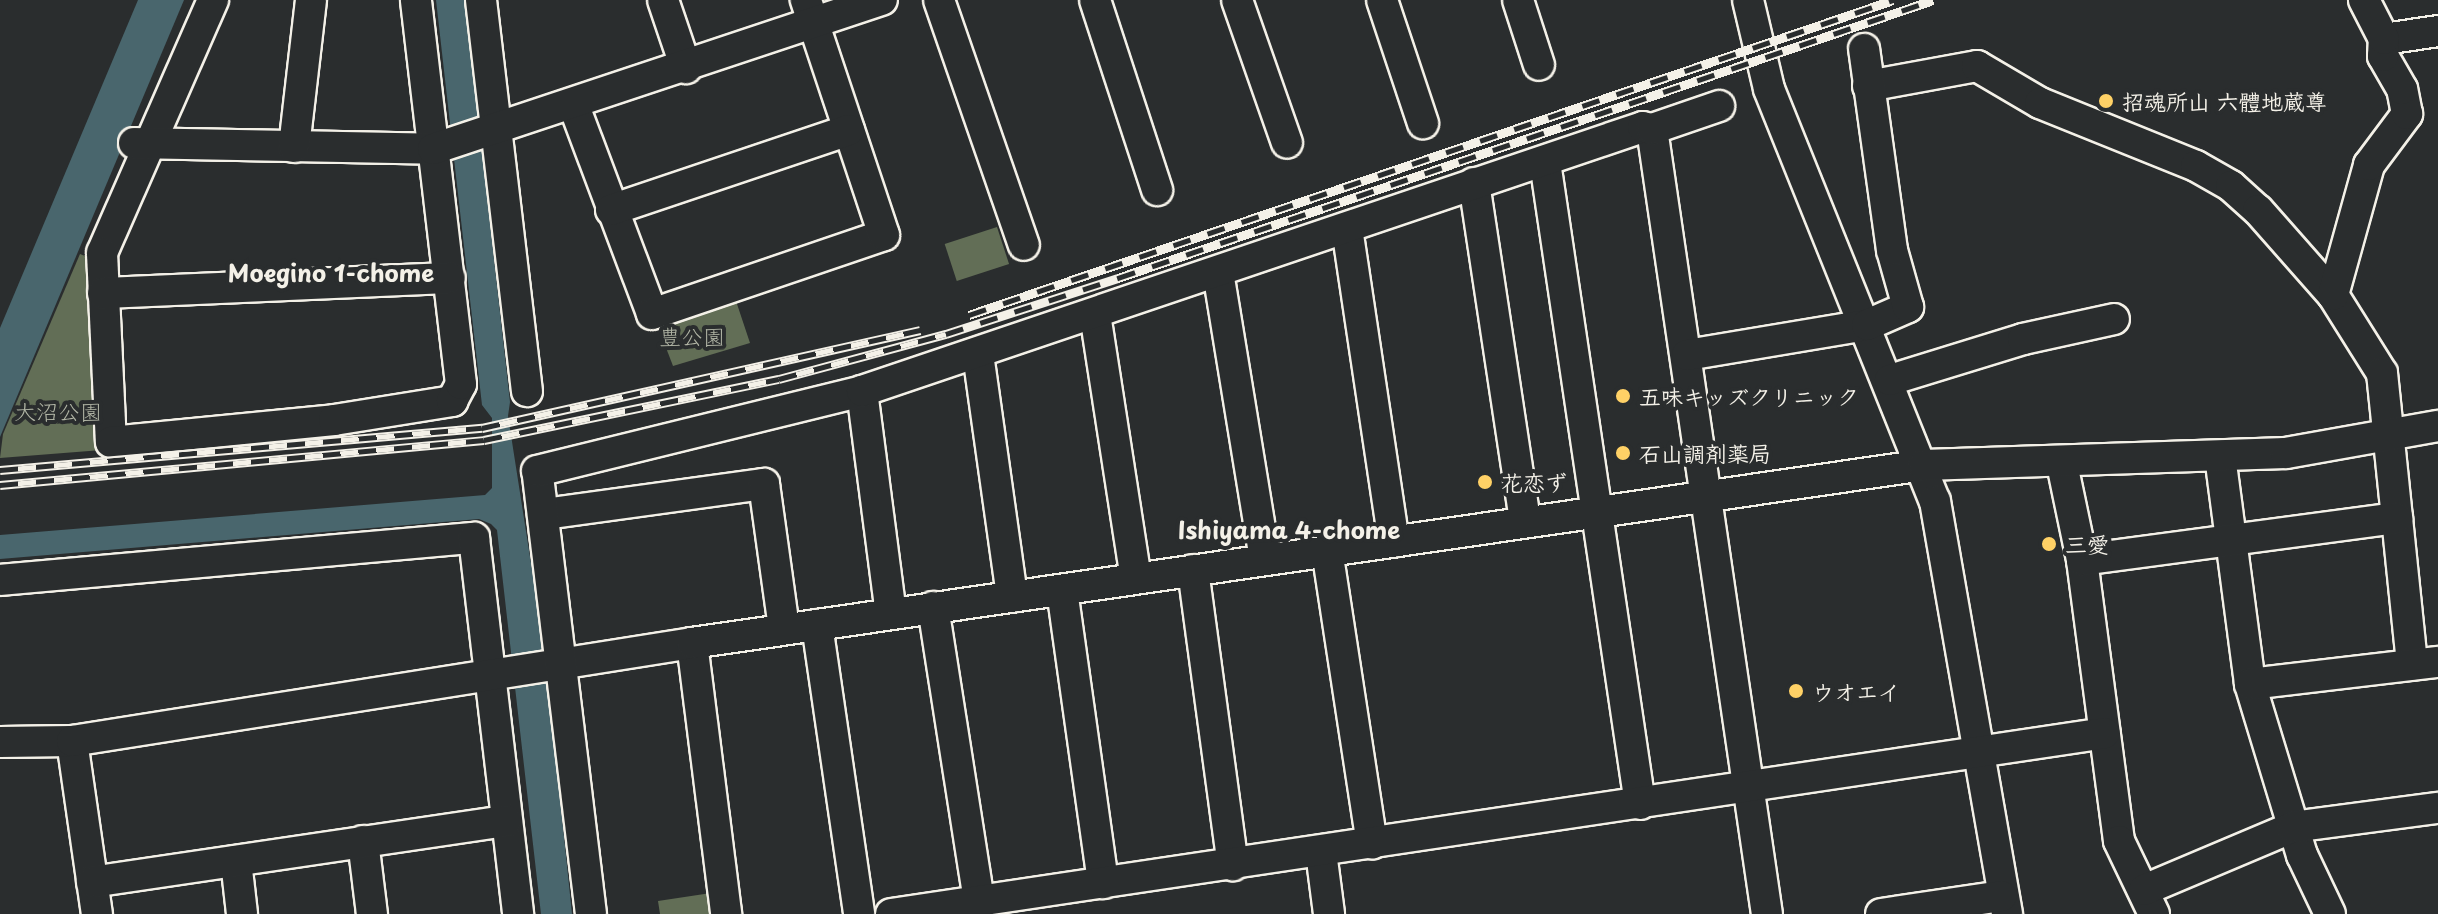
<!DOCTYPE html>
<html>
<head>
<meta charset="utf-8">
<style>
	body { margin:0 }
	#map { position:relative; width:2438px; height:914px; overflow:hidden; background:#2a2d2e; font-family:"Playpen Sans","Klee One",sans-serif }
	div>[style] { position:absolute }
	.green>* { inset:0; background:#626e56; transform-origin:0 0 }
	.water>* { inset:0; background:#49666d }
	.roads { filter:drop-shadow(2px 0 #f4f1e8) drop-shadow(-2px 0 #f4f1e8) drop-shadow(0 2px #f4f1e8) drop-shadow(0 -2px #f4f1e8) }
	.minor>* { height:30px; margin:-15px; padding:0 15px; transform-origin:15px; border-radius:15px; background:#2a2d2e }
	.rail>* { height:9px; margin-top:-4.5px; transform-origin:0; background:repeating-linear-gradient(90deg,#2a2d2e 0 18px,#f4f1e8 0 36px); box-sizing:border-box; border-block:2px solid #f4f1e8 }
	.dots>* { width:22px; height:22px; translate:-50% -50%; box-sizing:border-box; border:4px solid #2a2d2e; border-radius:50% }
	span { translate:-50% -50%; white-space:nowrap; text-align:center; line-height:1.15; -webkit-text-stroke:8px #2a2d2e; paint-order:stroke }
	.poi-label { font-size:22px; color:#f4f1e8; font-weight:700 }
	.left { translate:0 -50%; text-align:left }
	.park-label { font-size:22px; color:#b2b6a6 }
	.neighbourhood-label { font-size:24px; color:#f4f1e8; font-weight:700 }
</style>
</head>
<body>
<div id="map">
	<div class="green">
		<div style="left:997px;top:227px;width:39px;height:55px;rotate:72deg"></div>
		<div style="clip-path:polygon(80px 254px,90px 258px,102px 450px,0 458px,3px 434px)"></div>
		<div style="clip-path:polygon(735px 298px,750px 343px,673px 366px,660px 332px,667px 321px)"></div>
		<div style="clip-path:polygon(711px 893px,714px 914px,660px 914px,658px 901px)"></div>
	</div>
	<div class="water">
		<div style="clip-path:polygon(138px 0,184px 0,0 437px,0 328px)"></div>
		<div style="clip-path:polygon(436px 0,465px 0,510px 402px,508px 416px,545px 653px,572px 914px,541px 914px,497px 530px,491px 524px,479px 519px,0 559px,0 535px,485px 495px,492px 488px,492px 418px,482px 405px)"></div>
	</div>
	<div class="roads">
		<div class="minor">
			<div style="left:213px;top:0;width:276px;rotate:113.7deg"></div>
			<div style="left:102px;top:253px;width:189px;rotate:87.3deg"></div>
			<div style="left:111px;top:442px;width:224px;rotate:-5.6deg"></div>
			<div style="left:334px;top:420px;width:120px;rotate:-9.1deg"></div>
			<div style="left:452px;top:401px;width:19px;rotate:-62deg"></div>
			<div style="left:461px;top:384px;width:387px;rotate:-96.7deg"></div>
			<div style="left:481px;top:0;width:394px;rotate:83.3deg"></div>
			<div style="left:663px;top:0;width:72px;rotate:71.3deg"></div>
			<div style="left:939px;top:0;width:259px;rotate:70.9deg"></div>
			<div style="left:1095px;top:0;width:200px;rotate:71.9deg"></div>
			<div style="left:1237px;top:0;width:151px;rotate:70.7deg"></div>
			<div style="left:1382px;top:0;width:130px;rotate:71.6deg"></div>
			<div style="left:1518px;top:0;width:68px;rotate:72.1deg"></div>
			<div style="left:1748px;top:0;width:91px;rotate:76.7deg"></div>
			<div style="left:1769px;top:89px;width:444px;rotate:68.1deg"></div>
			<div style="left:1935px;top:501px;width:419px;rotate:80.1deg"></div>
			<div style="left:2384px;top:39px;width:55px;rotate:-8.4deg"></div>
			<div style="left:1868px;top:86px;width:111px;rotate:-10.4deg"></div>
			<div style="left:1977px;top:66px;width:73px;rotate:30.4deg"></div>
			<div style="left:2040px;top:103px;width:168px;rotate:22deg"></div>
			<div style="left:2196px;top:166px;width:40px;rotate:29.7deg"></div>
			<div style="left:2231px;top:186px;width:36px;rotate:42deg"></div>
			<div style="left:2258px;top:210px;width:113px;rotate:48.6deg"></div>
			<div style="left:2333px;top:295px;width:92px;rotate:57.9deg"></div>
			<div style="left:2382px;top:373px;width:293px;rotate:84.1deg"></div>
			<div style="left:574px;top:106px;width:222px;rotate:69.4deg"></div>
			<div style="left:652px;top:314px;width:245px;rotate:-18.8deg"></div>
			<div style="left:884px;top:235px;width:248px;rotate:-108.4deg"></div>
			<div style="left:1652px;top:129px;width:793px;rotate:81.67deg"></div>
			<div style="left:134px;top:143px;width:299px;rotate:1.1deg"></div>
			<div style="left:433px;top:149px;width:473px;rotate:-18.4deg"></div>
			<div style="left:294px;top:147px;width:148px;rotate:-83.4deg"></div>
			<div style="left:1545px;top:162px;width:649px;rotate:81.58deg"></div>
			<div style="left:1474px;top:183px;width:343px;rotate:81.4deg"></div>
			<div style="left:611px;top:210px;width:251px;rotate:-18.6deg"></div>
			<div style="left:1347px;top:228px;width:317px;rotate:81.5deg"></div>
			<div style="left:1218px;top:272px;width:290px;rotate:80.7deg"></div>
			<div style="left:103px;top:293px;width:347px;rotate:-2.5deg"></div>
			<div style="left:2333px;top:295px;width:135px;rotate:-74.5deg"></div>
			<div style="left:2369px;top:165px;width:64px;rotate:-53.3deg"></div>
			<div style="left:2407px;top:114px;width:25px;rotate:-101deg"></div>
			<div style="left:2402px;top:89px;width:38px;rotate:-120deg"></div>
			<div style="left:2383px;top:56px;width:17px;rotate:-87deg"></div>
			<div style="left:2384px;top:39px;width:44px;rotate:-117.1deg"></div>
			<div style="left:1095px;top:314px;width:267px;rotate:81.2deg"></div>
			<div style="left:978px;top:354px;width:245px;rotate:82deg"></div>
			<div style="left:1687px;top:355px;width:182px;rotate:-9.5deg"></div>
			<div style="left:1867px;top:325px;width:45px;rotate:-23.7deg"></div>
			<div style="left:1908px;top:307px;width:59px;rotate:-105.7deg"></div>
			<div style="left:1892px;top:250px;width:203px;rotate:-97.9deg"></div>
			<div style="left:1890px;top:380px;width:139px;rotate:-17.1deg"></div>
			<div style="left:2023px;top:339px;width:93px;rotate:-12.4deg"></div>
			<div style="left:862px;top:391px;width:224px;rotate:82.6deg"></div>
			<div style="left:2220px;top:456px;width:230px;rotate:82.5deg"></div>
			<div style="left:2250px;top:684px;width:179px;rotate:73.1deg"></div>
			<div style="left:2302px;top:855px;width:65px;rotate:64.6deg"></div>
			<div style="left:2062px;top:464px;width:98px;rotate:78.2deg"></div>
			<div style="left:2082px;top:560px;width:283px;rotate:82.5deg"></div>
			<div style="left:2119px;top:841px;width:81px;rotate:64.4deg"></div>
			<div style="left:544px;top:514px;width:222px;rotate:-7.8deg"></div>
			<div style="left:764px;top:484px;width:146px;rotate:82.1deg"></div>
			<div style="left:1327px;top:550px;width:297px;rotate:81.3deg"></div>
			<div style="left:2082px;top:560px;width:318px;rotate:-7.6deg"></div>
			<div style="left:1193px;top:570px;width:298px;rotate:82.3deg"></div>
			<div style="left:0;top:580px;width:476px;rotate:-5.1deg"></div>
			<div style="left:474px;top:538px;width:379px;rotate:83.3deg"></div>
			<div style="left:1062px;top:590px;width:296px;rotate:82deg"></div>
			<div style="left:933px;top:607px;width:298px;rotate:81.1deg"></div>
			<div style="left:817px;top:625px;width:292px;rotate:81.7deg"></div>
			<div style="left:692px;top:643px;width:273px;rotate:82.8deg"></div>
			<div style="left:2250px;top:684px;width:189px;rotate:-6.7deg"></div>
			<div style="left:72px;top:741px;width:175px;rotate:81.8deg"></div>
			<div style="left:0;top:742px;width:72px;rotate:-0.8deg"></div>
			<div style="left:72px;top:741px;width:628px;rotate:-8.98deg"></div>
			<div style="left:692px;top:643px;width:1245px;rotate:-8.22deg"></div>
			<div style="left:1924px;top:465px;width:362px;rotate:-1.9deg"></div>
			<div style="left:2286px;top:453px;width:154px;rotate:-10.1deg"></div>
			<div style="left:363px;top:841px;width:74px;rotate:83deg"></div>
			<div style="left:1321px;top:852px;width:63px;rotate:82.6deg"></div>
			<div style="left:236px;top:861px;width:53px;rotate:83.5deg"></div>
			<div style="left:92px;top:882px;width:419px;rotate:-8.4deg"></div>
			<div style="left:2144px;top:890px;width:162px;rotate:-22.9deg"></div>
			<div style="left:2293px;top:827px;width:146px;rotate:-7.5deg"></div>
			<div style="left:591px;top:914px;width:446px;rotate:-96.9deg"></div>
			<div style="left:537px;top:471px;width:335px;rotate:-13.8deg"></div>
			<div style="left:862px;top:391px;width:824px;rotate:-18.68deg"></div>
			<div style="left:1643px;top:127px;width:9px;rotate:13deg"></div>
			<div style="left:1652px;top:129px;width:71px;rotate:-18.9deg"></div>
			<div style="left:891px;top:914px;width:1227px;rotate:-8.48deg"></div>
			<div style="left:1881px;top:914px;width:122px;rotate:-8.5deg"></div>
		</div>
	</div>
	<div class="rail">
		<div style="left:969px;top:315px;width:976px;rotate:-18.82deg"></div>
		<div style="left:0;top:470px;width:484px;rotate:-5deg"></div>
		<div style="left:482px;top:428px;width:449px;rotate:-12.6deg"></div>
		<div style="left:0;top:485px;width:486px;rotate:-5.3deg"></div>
		<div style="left:484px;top:440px;width:301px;rotate:-11.7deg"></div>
		<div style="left:779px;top:379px;width:173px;rotate:-15.1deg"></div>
		<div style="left:946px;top:334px;width:181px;rotate:-18deg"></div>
		<div style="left:1118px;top:278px;width:861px;rotate:-18.83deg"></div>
	</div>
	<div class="dots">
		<div style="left:2106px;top:101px;background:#ffd166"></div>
		<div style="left:1623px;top:396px;background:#ffd166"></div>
		<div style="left:1623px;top:453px;background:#ffd166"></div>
		<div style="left:1485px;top:482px;background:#ffd166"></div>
		<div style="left:2049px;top:544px;background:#ffd166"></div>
		<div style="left:1796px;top:691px;background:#ffd166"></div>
	</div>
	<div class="poi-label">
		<span class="left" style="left:2122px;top:101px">招魂所山 六體地蔵尊</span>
		<span class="left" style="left:1639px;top:396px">五味キッズクリニック</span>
		<span class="left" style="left:1639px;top:453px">石山調剤薬局</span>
		<span class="left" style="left:1501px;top:482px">花恋ず</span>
		<span class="left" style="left:2065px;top:544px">三愛</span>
		<span class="left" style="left:1812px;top:691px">ウオエイ</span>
	</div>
	<div class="park-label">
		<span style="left:692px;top:336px">豊公園</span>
		<span style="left:58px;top:411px">大沼公園</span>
	</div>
	<div class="neighbourhood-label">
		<span style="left:331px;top:273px">Moegino 1-chome</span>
		<span style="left:1289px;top:530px">Ishiyama 4-chome</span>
	</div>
</div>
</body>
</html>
